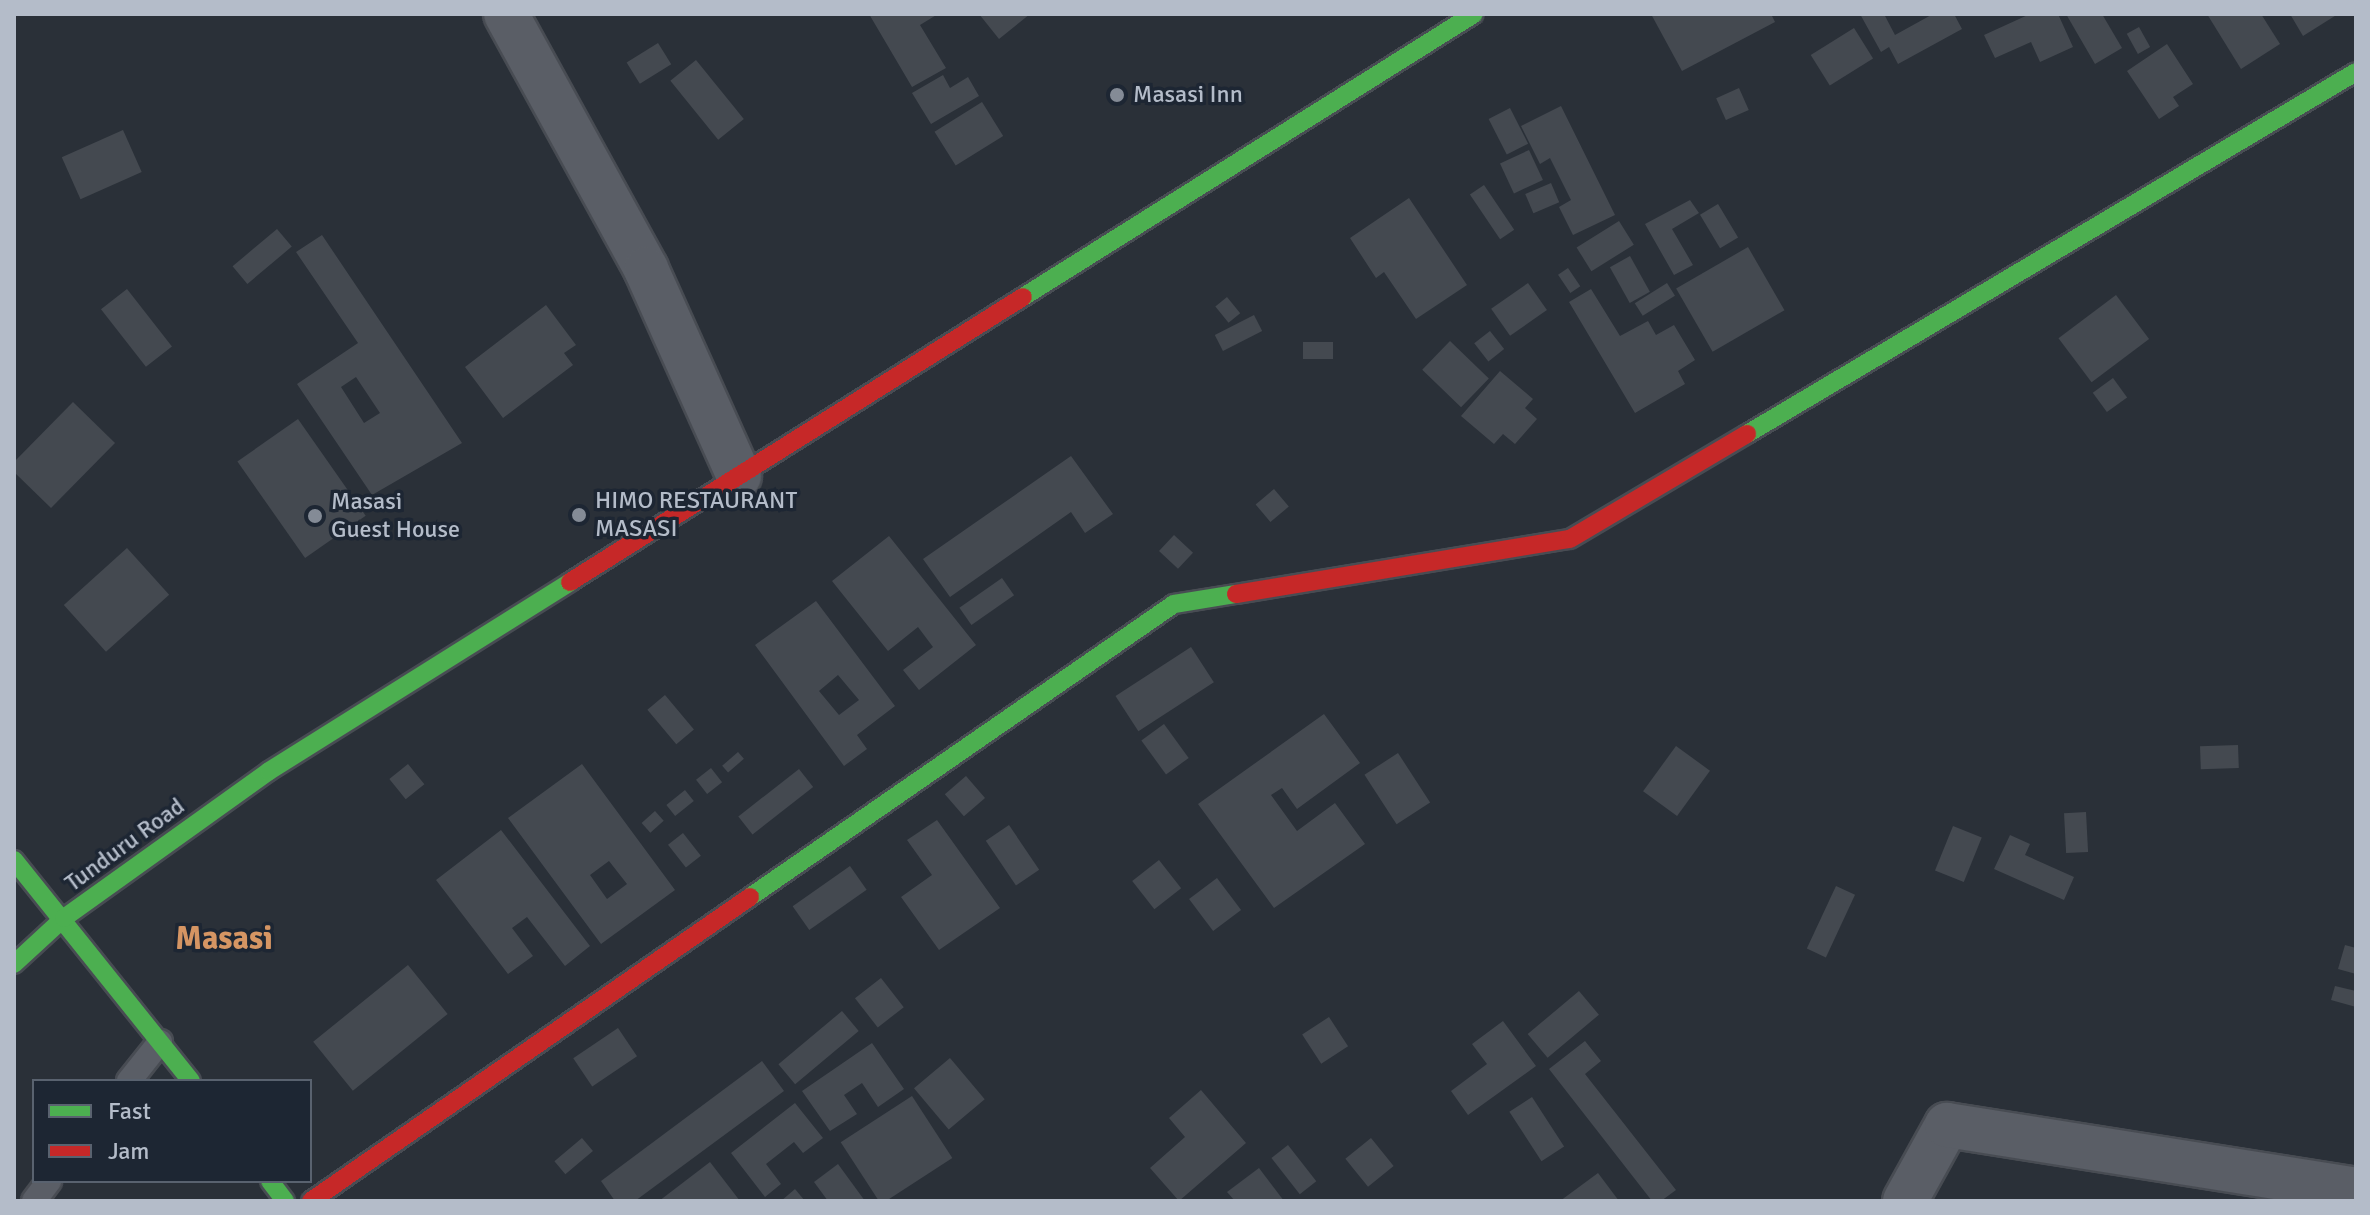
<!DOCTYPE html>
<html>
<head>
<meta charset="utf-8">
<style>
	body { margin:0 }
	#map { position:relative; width:2370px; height:1215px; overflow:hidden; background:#2a3038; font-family:Signika,sans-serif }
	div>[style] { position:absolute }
	.building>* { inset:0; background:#444950; transform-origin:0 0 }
	.roads { filter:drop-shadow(2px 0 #484c53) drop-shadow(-2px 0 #484c53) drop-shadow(0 2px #484c53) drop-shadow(0 -2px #484c53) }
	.lane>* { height:24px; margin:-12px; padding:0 12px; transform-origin:12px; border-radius:12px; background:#5a5e66 }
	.street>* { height:44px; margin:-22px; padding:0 22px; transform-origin:22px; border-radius:22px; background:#5a5e66 }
	.fast>* { height:18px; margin:-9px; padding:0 9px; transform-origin:9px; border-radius:9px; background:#4caf50 }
	.jam>* { height:18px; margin:-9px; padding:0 9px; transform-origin:9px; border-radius:9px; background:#c62828 }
	.dots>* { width:22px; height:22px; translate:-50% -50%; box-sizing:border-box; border:4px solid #1d2633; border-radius:50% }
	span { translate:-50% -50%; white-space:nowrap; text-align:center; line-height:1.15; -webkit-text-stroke:7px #1d2633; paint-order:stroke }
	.poi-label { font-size:24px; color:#b4bcc9 }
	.left { translate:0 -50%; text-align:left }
	.street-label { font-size:24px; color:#b4bcc9 }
	.district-label { font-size:32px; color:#d59563; font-weight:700 }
	.frame { position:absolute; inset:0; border:16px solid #b4bcc9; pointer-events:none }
	.legend { position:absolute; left:32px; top:1079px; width:280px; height:104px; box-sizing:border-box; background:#1d2633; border:2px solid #59626f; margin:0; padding:10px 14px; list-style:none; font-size:24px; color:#b4bcc9 }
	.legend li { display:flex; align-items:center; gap:16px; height:40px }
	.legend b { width:40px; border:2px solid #59626f }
</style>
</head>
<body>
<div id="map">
	<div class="building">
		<div style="clip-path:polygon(869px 14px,938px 14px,920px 25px,946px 68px,912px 87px)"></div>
		<div style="clip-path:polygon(979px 14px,1030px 14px,999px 39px)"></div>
		<div style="clip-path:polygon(1651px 14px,1771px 14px,1775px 22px,1682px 71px)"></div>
		<div style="clip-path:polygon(1860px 14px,1884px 14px,1895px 35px,1933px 14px,1954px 14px,1962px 29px,1898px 64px,1889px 47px,1881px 52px)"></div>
		<div style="clip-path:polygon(2030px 14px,2058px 14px,2073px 47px,2040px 62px,2031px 42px,1995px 58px,1984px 35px)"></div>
		<div style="clip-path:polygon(2066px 14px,2102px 14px,2122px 48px,2095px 64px)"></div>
		<div style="clip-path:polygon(2207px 14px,2261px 14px,2280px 44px,2241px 69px)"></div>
		<div style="clip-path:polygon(2290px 14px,2338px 14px,2303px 36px)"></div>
		<div style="left:2139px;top:27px;width:23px;height:14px;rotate:61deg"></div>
		<div style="left:1854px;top:28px;width:36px;height:51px;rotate:58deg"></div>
		<div style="left:658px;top:43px;width:25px;height:37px;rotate:58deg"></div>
		<div style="clip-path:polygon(2167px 44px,2193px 84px,2173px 97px,2179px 106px,2159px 119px,2127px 71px)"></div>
		<div style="left:696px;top:60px;width:76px;height:33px;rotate:51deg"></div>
		<div style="clip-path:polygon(943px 75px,950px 88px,968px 77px,979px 96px,931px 124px,912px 93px)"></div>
		<div style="left:1739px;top:88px;width:24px;height:25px;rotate:66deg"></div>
		<div style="left:982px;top:102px;width:40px;height:56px;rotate:58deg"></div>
		<div style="clip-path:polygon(1561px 106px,1615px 215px,1573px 235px,1559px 207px,1571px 200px,1550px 158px,1540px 164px,1521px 126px)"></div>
		<div style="left:1510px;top:108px;width:40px;height:24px;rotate:63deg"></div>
		<div style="left:123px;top:130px;width:46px;height:67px;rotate:66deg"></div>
		<div style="left:1529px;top:150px;width:33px;height:32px;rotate:65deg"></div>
		<div style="left:1551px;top:183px;width:21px;height:28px;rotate:67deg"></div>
		<div style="left:1484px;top:185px;width:54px;height:17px;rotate:56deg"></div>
		<div style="clip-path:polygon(1409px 198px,1467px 285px,1416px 319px,1384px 272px,1376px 278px,1350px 238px)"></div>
		<div style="clip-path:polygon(1690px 200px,1699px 213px,1672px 229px,1693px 265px,1674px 275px,1645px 224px)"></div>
		<div style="left:1718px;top:204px;width:39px;height:21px;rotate:59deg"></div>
		<div style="left:1619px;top:221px;width:28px;height:50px;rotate:58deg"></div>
		<div style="left:277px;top:229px;width:23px;height:58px;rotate:50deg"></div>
		<div style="clip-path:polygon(evenodd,322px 235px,462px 443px,372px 495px,297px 384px,358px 343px,296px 252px,322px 235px,356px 377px,380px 413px,364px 423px,341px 387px,356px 377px)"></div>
		<div style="left:1748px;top:247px;width:73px;height:83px;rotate:60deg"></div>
		<div style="left:1630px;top:256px;width:41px;height:23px;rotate:61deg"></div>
		<div style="left:1568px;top:268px;width:22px;height:12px;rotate:56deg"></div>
		<div style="left:1528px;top:283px;width:33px;height:45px;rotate:55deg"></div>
		<div style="left:1667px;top:283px;width:15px;height:38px;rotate:58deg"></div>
		<div style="left:127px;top:289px;width:73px;height:33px;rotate:52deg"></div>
		<div style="clip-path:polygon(1591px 289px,1620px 336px,1648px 321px,1656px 335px,1674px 325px,1695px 360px,1678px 371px,1685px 384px,1635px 413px,1569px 302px)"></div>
		<div style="left:2116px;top:295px;width:55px;height:72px;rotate:53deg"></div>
		<div style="left:1227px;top:297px;width:21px;height:15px;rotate:51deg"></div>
		<div style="clip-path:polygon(546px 305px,576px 345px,564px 353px,573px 365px,503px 418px,465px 367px)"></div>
		<div style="left:1254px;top:315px;width:18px;height:44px;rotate:63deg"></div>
		<div style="left:1490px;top:331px;width:23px;height:20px;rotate:52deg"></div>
		<div style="left:1450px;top:341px;width:54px;height:40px;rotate:44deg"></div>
		<div style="left:1333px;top:342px;width:17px;height:30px;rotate:90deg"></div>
		<div style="clip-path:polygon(1500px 371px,1533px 399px,1525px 408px,1537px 419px,1515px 444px,1503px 434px,1494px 444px,1461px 416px)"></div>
		<div style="left:2113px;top:378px;width:24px;height:25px;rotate:54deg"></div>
		<div style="clip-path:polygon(73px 402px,115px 443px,51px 508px,14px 472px,14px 462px)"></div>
		<div style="left:298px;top:419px;width:118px;height:74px;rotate:55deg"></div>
		<div style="clip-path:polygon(1071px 456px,1113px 514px,1085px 533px,1071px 512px,950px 597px,923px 559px)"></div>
		<div style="left:1274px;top:489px;width:23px;height:24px;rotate:50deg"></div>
		<div style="left:1174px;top:535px;width:26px;height:22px;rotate:43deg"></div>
		<div style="clip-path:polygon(889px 536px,976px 645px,919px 690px,903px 670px,933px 647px,918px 627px,888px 651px,832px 581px)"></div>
		<div style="left:127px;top:548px;width:63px;height:85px;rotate:48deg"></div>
		<div style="left:1002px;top:578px;width:21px;height:52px;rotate:55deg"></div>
		<div style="clip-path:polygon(evenodd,816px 601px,895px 706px,857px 735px,867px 749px,844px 766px,755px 645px,816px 601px,838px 675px,859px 700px,839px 715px,819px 691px,838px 675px)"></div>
		<div style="left:1191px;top:647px;width:42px;height:90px;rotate:57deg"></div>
		<div style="left:665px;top:695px;width:45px;height:23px;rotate:50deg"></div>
		<div style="clip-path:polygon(1324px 714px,1360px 763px,1297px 809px,1282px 788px,1271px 795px,1297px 831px,1335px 803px,1365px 844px,1274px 908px,1198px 804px)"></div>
		<div style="left:1164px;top:724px;width:42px;height:28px;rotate:54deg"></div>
		<div style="left:2238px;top:745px;width:23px;height:38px;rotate:88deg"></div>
		<div style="left:1676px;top:746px;width:42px;height:56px;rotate:36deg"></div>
		<div style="left:738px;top:752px;width:9px;height:21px;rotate:49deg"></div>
		<div style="left:1398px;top:753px;width:59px;height:40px;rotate:57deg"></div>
		<div style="left:408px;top:764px;width:26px;height:24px;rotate:51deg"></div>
		<div style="clip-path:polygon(evenodd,582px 764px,675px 890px,601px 944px,508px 818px,582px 764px,609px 861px,627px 884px,607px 899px,590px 875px,609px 861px)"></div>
		<div style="left:711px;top:768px;width:18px;height:19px;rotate:52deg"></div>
		<div style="left:799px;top:769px;width:23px;height:77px;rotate:52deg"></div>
		<div style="left:966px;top:776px;width:29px;height:28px;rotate:49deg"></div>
		<div style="left:685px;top:790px;width:14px;height:24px;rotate:51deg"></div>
		<div style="left:655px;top:811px;width:13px;height:18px;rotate:48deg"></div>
		<div style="left:2086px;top:812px;width:40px;height:22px;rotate:87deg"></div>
		<div style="clip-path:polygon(937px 820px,1000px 908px,939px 950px,901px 897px,932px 875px,907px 840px)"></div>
		<div style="left:1009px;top:825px;width:54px;height:28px;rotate:56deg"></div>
		<div style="left:1953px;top:826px;width:31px;height:48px;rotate:22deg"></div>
		<div style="clip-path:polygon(501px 830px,590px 946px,565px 966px,527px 917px,512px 928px,533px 956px,508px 974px,436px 880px)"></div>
		<div style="left:683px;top:833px;width:29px;height:19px;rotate:52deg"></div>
		<div style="clip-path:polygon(2010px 835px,2030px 844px,2025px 855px,2074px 877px,2064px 900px,1994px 869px)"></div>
		<div style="left:1159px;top:860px;width:36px;height:34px;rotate:52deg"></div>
		<div style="left:850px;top:866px;width:29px;height:70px;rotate:55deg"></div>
		<div style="left:1217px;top:878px;width:40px;height:35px;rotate:53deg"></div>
		<div style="left:1836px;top:886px;width:21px;height:69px;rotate:25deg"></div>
		<div style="clip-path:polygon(2345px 945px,2356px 948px,2356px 974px,2338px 969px)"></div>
		<div style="left:408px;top:965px;width:63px;height:122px;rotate:51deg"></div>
		<div style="left:881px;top:978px;width:37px;height:33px;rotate:52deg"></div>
		<div style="clip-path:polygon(2335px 986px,2356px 991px,2356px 1007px,2331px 1000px)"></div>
		<div style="left:1579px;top:991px;width:31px;height:67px;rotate:50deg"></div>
		<div style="left:842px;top:1011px;width:26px;height:83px;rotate:50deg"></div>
		<div style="left:1329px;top:1017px;width:35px;height:32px;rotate:57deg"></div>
		<div style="clip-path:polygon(1503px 1021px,1536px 1066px,1468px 1115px,1451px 1091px,1487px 1064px,1472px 1044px)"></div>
		<div style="left:618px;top:1028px;width:34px;height:54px;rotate:56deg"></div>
		<div style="clip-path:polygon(1585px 1041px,1601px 1061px,1585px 1074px,1676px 1190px,1661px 1201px,1652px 1201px,1549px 1069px)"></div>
		<div style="clip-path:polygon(872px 1043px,904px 1089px,878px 1107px,862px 1083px,844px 1095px,857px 1114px,830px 1131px,802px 1091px)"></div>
		<div style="left:950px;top:1058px;width:54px;height:47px;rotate:50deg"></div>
		<div style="clip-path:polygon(762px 1061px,784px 1091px,635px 1201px,615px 1201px,601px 1181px)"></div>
		<div style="clip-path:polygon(1201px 1090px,1246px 1143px,1179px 1201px,1150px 1168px,1185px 1137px,1169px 1118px)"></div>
		<div style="left:912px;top:1096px;width:74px;height:85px;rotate:57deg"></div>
		<div style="left:1532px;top:1097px;width:59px;height:27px;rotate:57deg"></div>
		<div style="clip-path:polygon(795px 1103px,823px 1138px,803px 1153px,794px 1142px,766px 1164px,781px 1184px,765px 1197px,731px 1153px)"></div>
		<div style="left:582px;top:1138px;width:17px;height:36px;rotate:50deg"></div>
		<div style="left:1371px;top:1138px;width:36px;height:33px;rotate:51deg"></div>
		<div style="left:1288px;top:1145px;width:46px;height:21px;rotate:52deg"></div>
		<div style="clip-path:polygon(710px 1162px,740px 1201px,659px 1201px)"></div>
		<div style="clip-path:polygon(838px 1164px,865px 1201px,828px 1201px,814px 1182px)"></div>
		<div style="clip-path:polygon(1259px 1168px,1284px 1201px,1235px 1201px,1227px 1192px)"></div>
		<div style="clip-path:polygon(1598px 1173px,1619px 1201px,1560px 1201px)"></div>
		<div style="clip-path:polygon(795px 1189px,805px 1201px,781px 1201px)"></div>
	</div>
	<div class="roads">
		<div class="lane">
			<div style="left:129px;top:1081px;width:50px;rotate:-51.5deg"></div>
			<div style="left:34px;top:1201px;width:25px;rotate:-53deg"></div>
		</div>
		<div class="street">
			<div style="left:506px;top:14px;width:291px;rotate:61.2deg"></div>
			<div style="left:646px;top:269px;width:227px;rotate:65.8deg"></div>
			<div style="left:1905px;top:1201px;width:87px;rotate:-61.1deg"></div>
			<div style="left:1947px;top:1125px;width:414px;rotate:9deg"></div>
		</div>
		<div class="fast">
			<div style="left:1023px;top:297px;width:532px;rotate:-32.11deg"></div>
			<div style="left:1747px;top:434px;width:708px;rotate:-30.73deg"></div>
			<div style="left:14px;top:860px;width:283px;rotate:51.3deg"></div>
			<div style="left:750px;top:897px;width:515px;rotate:-34.65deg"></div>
			<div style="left:1174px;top:604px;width:63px;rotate:-9.2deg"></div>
			<div style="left:14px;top:964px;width:68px;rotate:-42.6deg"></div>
			<div style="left:64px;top:918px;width:252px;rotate:-35.6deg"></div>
			<div style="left:269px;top:771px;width:355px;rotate:-32.1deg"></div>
			<div style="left:270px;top:1181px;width:25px;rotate:53deg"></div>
		</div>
		<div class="jam">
			<div style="left:570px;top:582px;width:535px;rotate:-32.18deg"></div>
			<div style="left:1236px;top:594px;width:338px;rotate:-9.4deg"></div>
			<div style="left:1570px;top:539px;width:206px;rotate:-30.7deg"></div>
			<div style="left:311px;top:1201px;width:534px;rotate:-34.7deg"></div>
		</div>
	</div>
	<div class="dots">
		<div style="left:1117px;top:95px;background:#848b96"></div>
		<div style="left:579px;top:515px;background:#848b96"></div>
		<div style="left:315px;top:516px;background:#848b96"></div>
	</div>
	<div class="poi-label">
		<span class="left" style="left:1133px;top:95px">Masasi Inn</span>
		<span class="left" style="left:595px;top:515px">HIMO RESTAURANT<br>MASASI</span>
		<span class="left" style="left:331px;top:516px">Masasi<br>Guest House</span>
	</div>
	<div class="street-label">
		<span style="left:125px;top:845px;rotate:-36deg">Tunduru Road</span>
	</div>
	<div class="district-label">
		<span style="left:224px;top:939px">Masasi</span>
	</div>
	<div class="frame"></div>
	<ul class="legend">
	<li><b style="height:10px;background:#4caf50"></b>Fast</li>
	<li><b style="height:10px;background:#c62828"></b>Jam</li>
	</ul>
</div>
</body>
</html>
